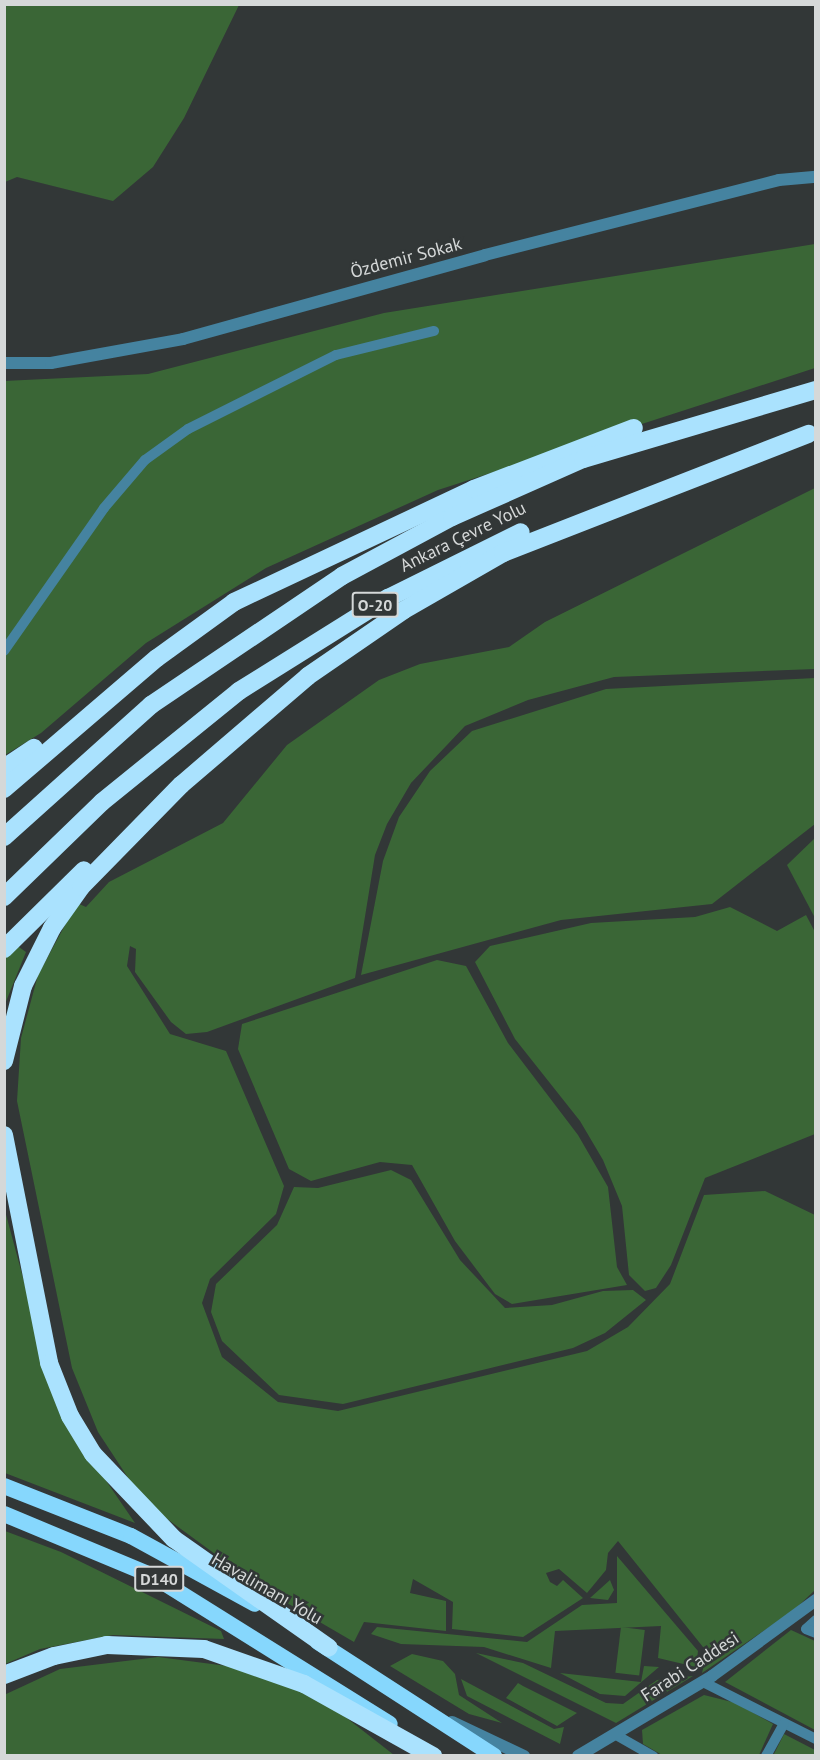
<!DOCTYPE html>
<html>
<head>
<meta charset="utf-8">
<style>
	body { margin:0 }
	#map { position:relative; width:820px; height:1760px; overflow:hidden; background:#323737; font-family:"PT Sans",sans-serif }
	div>[style] { position:absolute }
	.green>* { inset:0; background:#3a6636; transform-origin:0 0 }
	.minor>* { height:10px; margin:-5px; padding:0 5px; transform-origin:5px; border-radius:5px; background:#4583a0 }
	.tertiary>* { height:12px; margin:-6px; padding:0 6px; transform-origin:6px; border-radius:6px; background:#4583a0 }
	.trunk>* { height:16px; margin:-8px; padding:0 8px; transform-origin:8px; border-radius:8px; background:#86d7fd }
	.motorway>* { height:18px; margin:-9px; padding:0 9px; transform-origin:9px; border-radius:9px; background:#aae2fe }
	span { translate:-50% -50%; white-space:nowrap; text-align:center; line-height:1.15; -webkit-text-stroke:5px #323737; paint-order:stroke }
	.shield-label span { padding:2px 4px; background:#323737; border:2px solid; border-radius:4px; -webkit-text-stroke-width:0 }
	.shield-label { font-size:16px; color:#d5d8d8; font-weight:700 }
	.street-label { font-size:18px; color:#d5d8d8 }
	.frame { position:absolute; inset:0; border:6px solid #d5d8d8; pointer-events:none }
</style>
</head>
<body>
<div id="map">
	<div class="green">
		<div style="clip-path:polygon(5px 4px,239px 4px,239px 5px,184px 118px,153px 167px,113px 201px,17px 177px,5px 182px)"></div>
		<div style="clip-path:polygon(815px 244px,815px 368px,438px 490px,266px 568px,146px 643px,41px 733px,5px 755px,4px 381px,148px 374px,384px 313px)"></div>
		<div style="clip-path:polygon(815px 488px,815px 669px,614px 677px,528px 700px,465px 726px,411px 783px,387px 824px,375px 855px,355px 978px,207px 1032px,186px 1034px,171px 1022px,135px 972px,136px 949px,130px 946px,127px 966px,170px 1034px,226px 1051px,284px 1186px,276px 1214px,210px 1279px,202px 1303px,222px 1357px,278px 1402px,338px 1411px,587px 1351px,628px 1327px,670px 1284px,704px 1195px,765px 1191px,815px 1215px,815px 1590px,794px 1610px,702px 1673px,707px 1652px,618px 1541px,608px 1553px,606px 1570px,587px 1593px,559px 1569px,546px 1573px,550px 1582px,557px 1586px,563px 1580px,583px 1598px,523px 1637px,452px 1629px,453px 1602px,413px 1579px,410px 1593px,446px 1601px,446px 1631px,364px 1622px,354px 1642px,263px 1589px,144px 1502px,98px 1432px,72px 1368px,17px 1101px,21px 1038px,38px 975px,77px 903px,86px 907px,109px 882px,223px 823px,287px 745px,379px 680px,420px 664px,509px 647px,545px 622px)"></div>
		<div style="clip-path:polygon(815px 678px,815px 824px,712px 904px,561px 920px,361px 975px,383px 861px,399px 817px,430px 771px,472px 731px,606px 689px)"></div>
		<div style="clip-path:polygon(815px 838px,815px 918px,787px 865px)"></div>
		<div style="clip-path:polygon(730px 907px,777px 931px,806px 915px,815px 932px,815px 1134px,705px 1178px,671px 1265px,656px 1288px,645px 1291px,629px 1275px,622px 1206px,603px 1160px,580px 1121px,515px 1039px,475px 962px,490px 946px,591px 923px,695px 917px)"></div>
		<div style="clip-path:polygon(16px 945px,26px 952px,5px 1004px,5px 958px)"></div>
		<div style="clip-path:polygon(437px 960px,466px 966px,508px 1043px,578px 1135px,608px 1187px,617px 1267px,627px 1285px,512px 1304px,495px 1294px,455px 1241px,412px 1165px,380px 1162px,311px 1181px,289px 1169px,238px 1049px,242px 1024px)"></div>
		<div style="clip-path:polygon(391px 1170px,411px 1180px,460px 1260px,505px 1308px,552px 1305px,603px 1291px,633px 1290px,646px 1300px,605px 1333px,573px 1348px,343px 1404px,279px 1395px,222px 1341px,211px 1312px,216px 1284px,277px 1225px,294px 1187px,318px 1188px)"></div>
		<div style="clip-path:polygon(4px 1207px,59px 1412px,135px 1523px,5px 1473px)"></div>
		<div style="clip-path:polygon(5px 1531px,61px 1552px,221px 1631px,224px 1639px,113px 1635px,40px 1649px,5px 1664px)"></div>
		<div style="clip-path:polygon(617px 1556px,698px 1651px,696px 1667px,658px 1658px,661px 1626px,555px 1631px,551px 1668px,484px 1647px,401px 1644px,371px 1634px,377px 1627px,527px 1642px,582px 1605px,617px 1603px)"></div>
		<div style="clip-path:polygon(610px 1580px,614px 1590px,608px 1600px,590px 1598px)"></div>
		<div style="left:621px;top:1627px;width:24px;height:46px;rotate:7deg"></div>
		<div style="clip-path:polygon(791px 1630px,815px 1641px,815px 1730px,725px 1682px)"></div>
		<div style="clip-path:polygon(476px 1653px,523px 1663px,606px 1703px,623px 1704px,657px 1680px,693px 1676px,616px 1723px)"></div>
		<div style="clip-path:polygon(412px 1654px,443px 1661px,455px 1674px,459px 1695px,502px 1723px,469px 1714px,390px 1666px)"></div>
		<div style="clip-path:polygon(158px 1657px,258px 1670px,339px 1712px,394px 1755px,5px 1755px,4px 1695px,60px 1669px)"></div>
		<div style="clip-path:polygon(644px 1666px,659px 1667px,625px 1696px,600px 1694px,560px 1673px,641px 1682px)"></div>
		<div style="clip-path:polygon(461px 1679px,554px 1729px,564px 1727px,560px 1744px,467px 1696px)"></div>
		<div style="clip-path:polygon(518px 1683px,523px 1686px,577px 1713px,557px 1726px,506px 1698px)"></div>
		<div style="clip-path:polygon(704px 1695px,736px 1703px,773px 1724px,759px 1755px,662px 1755px,643px 1744px,642px 1730px)"></div>
		<div style="clip-path:polygon(784px 1734px,815px 1750px,815px 1755px,773px 1756px)"></div>
	</div>
	<div class="minor">
		<div style="left:4px;top:651px;width:174px;rotate:-55deg"></div>
		<div style="left:104px;top:508px;width:63px;rotate:-49.5deg"></div>
		<div style="left:145px;top:460px;width:53px;rotate:-35.8deg"></div>
		<div style="left:188px;top:429px;width:165px;rotate:-26.6deg"></div>
		<div style="left:336px;top:355px;width:101px;rotate:-13.8deg"></div>
		<div style="left:816px;top:1620px;width:13px;rotate:138deg"></div>
		<div style="left:806px;top:1629px;width:11px;rotate:22deg"></div>
		<div style="left:703px;top:1682px;width:127px;rotate:26.8deg"></div>
		<div style="left:616px;top:1735px;width:43px;rotate:29.6deg"></div>
		<div style="left:766px;top:1756px;width:37px;rotate:-61deg"></div>
	</div>
	<div class="tertiary">
		<div style="left:4px;top:363px;width:47px"></div>
		<div style="left:51px;top:363px;width:134px;rotate:-10.3deg"></div>
		<div style="left:183px;top:339px;width:313px;rotate:-15.5deg"></div>
		<div style="left:485px;top:255px;width:303px;rotate:-14.3deg"></div>
		<div style="left:779px;top:180px;width:37px;rotate:-5deg"></div>
		<div style="left:452px;top:1722px;width:80px;rotate:25.3deg"></div>
		<div style="left:578px;top:1756px;width:156px;rotate:-30.8deg"></div>
		<div style="left:712px;top:1676px;width:129px;rotate:-36.2deg"></div>
	</div>
	<div class="trunk">
		<div style="left:4px;top:1486px;width:136px;rotate:21.5deg"></div>
		<div style="left:131px;top:1536px;width:141px;rotate:28.7deg"></div>
		<div style="left:4px;top:1514px;width:161px;rotate:22.6deg"></div>
		<div style="left:153px;top:1576px;width:279px;rotate:32deg"></div>
		<div style="left:318px;top:1642px;width:210px;rotate:32.9deg"></div>
	</div>
	<div class="motorway">
		<div style="left:4px;top:768px;width:36px;rotate:-34deg"></div>
		<div style="left:4px;top:789px;width:201px;rotate:-40.6deg"></div>
		<div style="left:157px;top:658px;width:95px;rotate:-36deg"></div>
		<div style="left:234px;top:602px;width:265px;rotate:-25.2deg"></div>
		<div style="left:474px;top:489px;width:171px;rotate:-20.9deg"></div>
		<div style="left:4px;top:837px;width:198px;rotate:-41.9deg"></div>
		<div style="left:151px;top:705px;width:230px;rotate:-34deg"></div>
		<div style="left:342px;top:576px;width:125px;rotate:-28.2deg"></div>
		<div style="left:452px;top:517px;width:143px;rotate:-23.9deg"></div>
		<div style="left:583px;top:459px;width:243px;rotate:-16.5deg"></div>
		<div style="left:4px;top:897px;width:136px;rotate:-44.1deg"></div>
		<div style="left:102px;top:802px;width:176px;rotate:-39deg"></div>
		<div style="left:239px;top:691px;width:176px;rotate:-32deg"></div>
		<div style="left:388px;top:598px;width:148px;rotate:-26.4deg"></div>
		<div style="left:4px;top:949px;width:112px;rotate:-44.6deg"></div>
		<div style="left:4px;top:1061px;width:77px;rotate:-75.8deg"></div>
		<div style="left:23px;top:986px;width:65px;rotate:-63.4deg"></div>
		<div style="left:52px;top:928px;width:50px;rotate:-54.7deg"></div>
		<div style="left:81px;top:887px;width:143px;rotate:-45.6deg"></div>
		<div style="left:181px;top:785px;width:167px;rotate:-40.6deg"></div>
		<div style="left:308px;top:676px;width:116px;rotate:-34.5deg"></div>
		<div style="left:404px;top:610px;width:114px;rotate:-29.9deg"></div>
		<div style="left:503px;top:553px;width:328px;rotate:-21.3deg"></div>
		<div style="left:4px;top:1135px;width:232px;rotate:78.8deg"></div>
		<div style="left:49px;top:1363px;width:57px;rotate:68.4deg"></div>
		<div style="left:70px;top:1416px;width:44px;rotate:58.8deg"></div>
		<div style="left:93px;top:1454px;width:117px;rotate:46.4deg"></div>
		<div style="left:174px;top:1539px;width:189px;rotate:35.1deg"></div>
		<div style="left:4px;top:1675px;width:53px;rotate:-20.8deg"></div>
		<div style="left:54px;top:1656px;width:54px;rotate:-11.7deg"></div>
		<div style="left:107px;top:1645px;width:97px;rotate:2.4deg"></div>
		<div style="left:204px;top:1649px;width:106px;rotate:19.3deg"></div>
		<div style="left:304px;top:1684px;width:148px;rotate:29.2deg"></div>
	</div>
	<div class="shield-label">
		<span style="left:375px;top:605px">O-20</span>
		<span style="left:159px;top:1579px">D140</span>
	</div>
	<div class="street-label">
		<span style="left:406px;top:258px;rotate:-15deg">Özdemir Sokak</span>
		<span style="left:463px;top:537px;rotate:-26deg">Ankara Çevre Yolu</span>
		<span style="left:267px;top:1589px;rotate:30deg">Havalimanı Yolu</span>
		<span style="left:690px;top:1667px;rotate:-33deg">Farabi Caddesi</span>
	</div>
	<div class="frame"></div>
</div>
</body>
</html>
